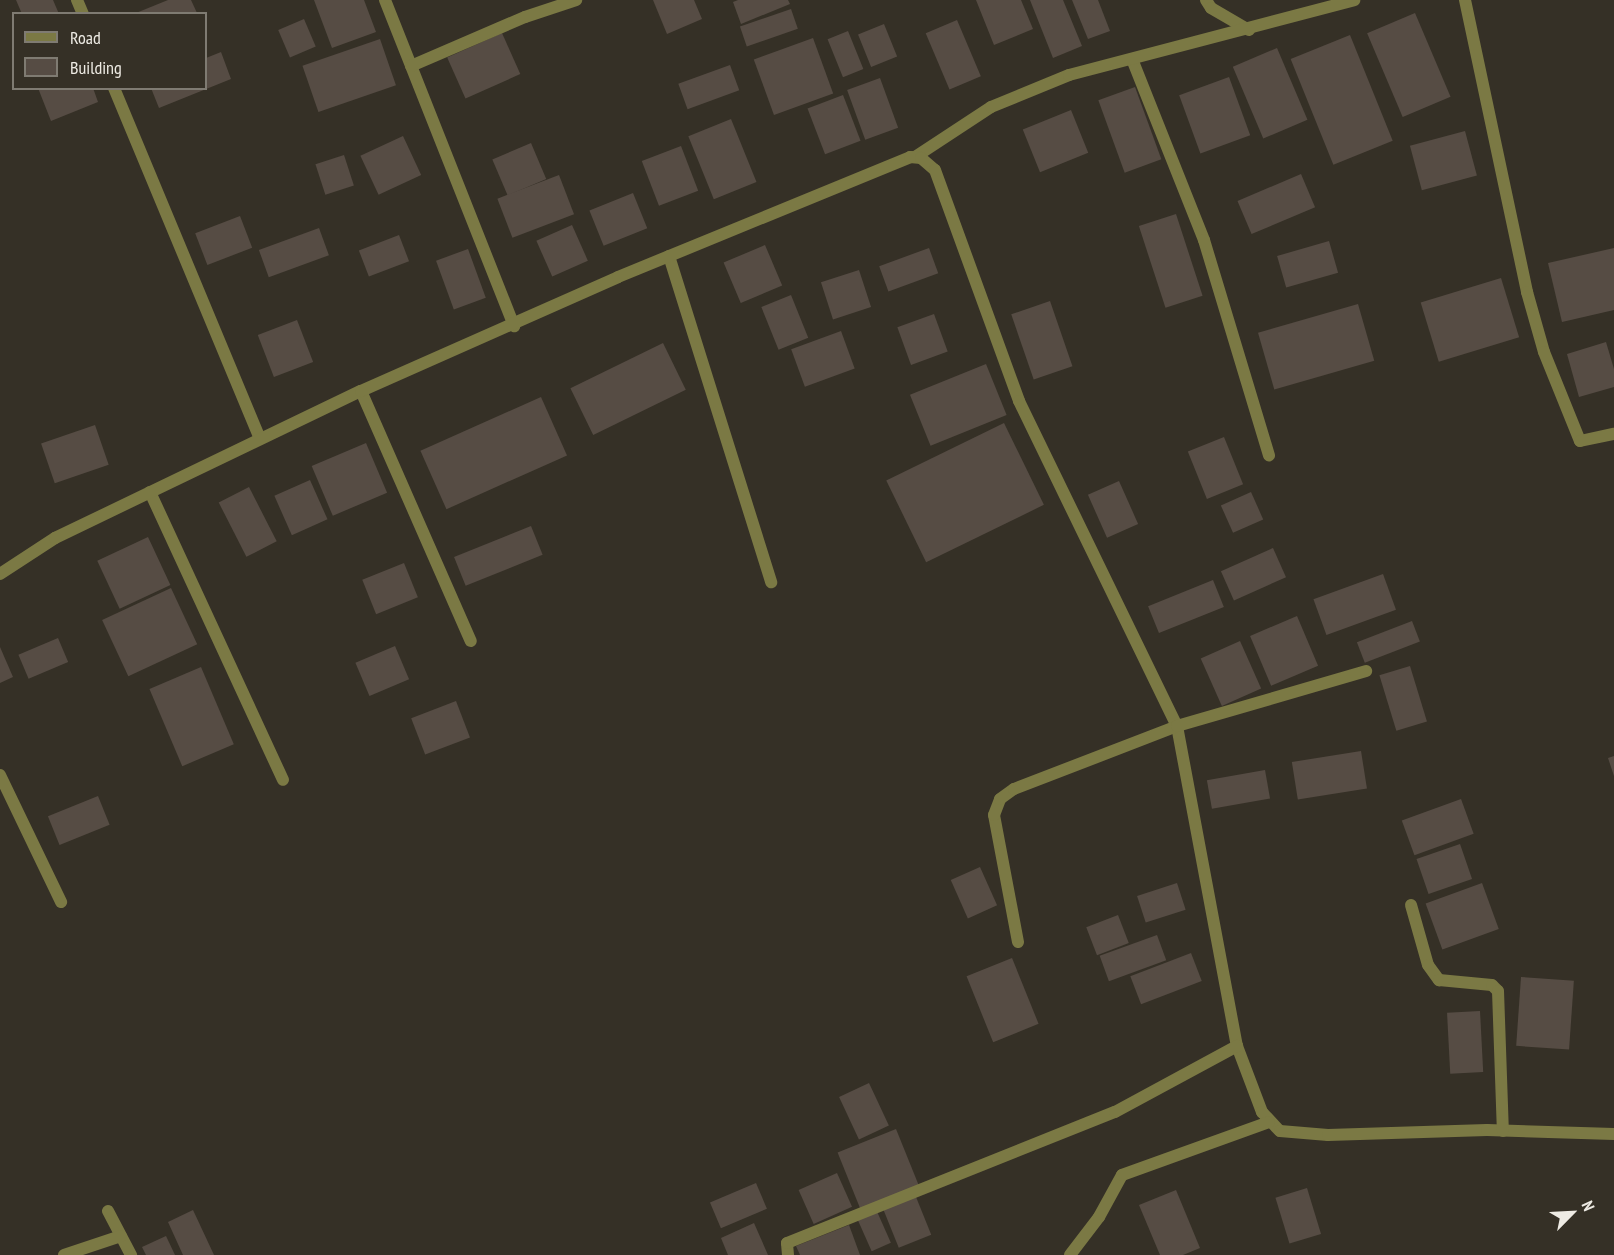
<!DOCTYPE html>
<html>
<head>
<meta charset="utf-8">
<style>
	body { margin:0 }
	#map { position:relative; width:1614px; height:1255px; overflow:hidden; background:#353026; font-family:"PT Sans Narrow",sans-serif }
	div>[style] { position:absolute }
	.building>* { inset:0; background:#564c44; transform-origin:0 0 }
	.minor>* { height:12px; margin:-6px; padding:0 6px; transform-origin:6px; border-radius:6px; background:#7b7944 }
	span { translate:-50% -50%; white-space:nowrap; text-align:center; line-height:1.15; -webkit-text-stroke:5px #353026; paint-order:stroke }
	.legend { position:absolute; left:12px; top:12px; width:195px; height:78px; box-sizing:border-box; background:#353026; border:2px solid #7f7b72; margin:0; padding:8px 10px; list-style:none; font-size:18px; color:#eeebe4 }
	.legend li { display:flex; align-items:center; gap:12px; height:30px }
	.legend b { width:30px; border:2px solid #7f7b72 }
	.north { position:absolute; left:1542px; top:1183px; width:60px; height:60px; -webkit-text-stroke:4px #353026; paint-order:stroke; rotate:66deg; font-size:16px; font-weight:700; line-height:24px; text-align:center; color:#eeebe4 }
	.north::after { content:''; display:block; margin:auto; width:21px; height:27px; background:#eeebe4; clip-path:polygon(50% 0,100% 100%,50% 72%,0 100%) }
</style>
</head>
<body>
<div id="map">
	<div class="building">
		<div style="clip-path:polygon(16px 0,53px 0,59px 14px,22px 14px)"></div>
		<div style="clip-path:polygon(168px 0,191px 0,197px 13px,136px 13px)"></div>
		<div style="clip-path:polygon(314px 0,364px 0,376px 32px,332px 48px)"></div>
		<div style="clip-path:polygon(653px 0,694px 0,702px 19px,667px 34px)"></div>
		<div style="clip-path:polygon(738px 0,788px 0,790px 4px,741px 24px,733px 2px)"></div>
		<div style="clip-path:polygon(976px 0,1021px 0,1033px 29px,994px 45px)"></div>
		<div style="clip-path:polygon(1030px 0,1063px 0,1082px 46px,1053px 58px)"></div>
		<div style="clip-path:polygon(1072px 0,1098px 0,1110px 31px,1088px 39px)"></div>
		<div style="left:791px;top:9px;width:21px;height:54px;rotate:71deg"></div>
		<div style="left:1415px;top:13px;width:91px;height:52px;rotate:67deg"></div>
		<div style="left:304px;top:19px;width:30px;height:28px;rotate:67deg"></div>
		<div style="left:957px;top:20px;width:61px;height:34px;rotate:67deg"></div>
		<div style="left:884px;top:24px;width:35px;height:28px;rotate:68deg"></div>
		<div style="left:848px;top:31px;width:41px;height:22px;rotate:68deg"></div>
		<div style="left:502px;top:33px;width:45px;height:60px;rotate:66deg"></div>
		<div style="left:1350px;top:35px;width:114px;height:64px;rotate:68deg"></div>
		<div style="left:813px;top:38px;width:59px;height:63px;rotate:70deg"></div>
		<div style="left:380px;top:39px;width:49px;height:82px;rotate:71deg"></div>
		<div style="left:1277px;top:48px;width:78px;height:48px;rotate:67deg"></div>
		<div style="clip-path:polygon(221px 52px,231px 79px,159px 108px,151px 88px,206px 88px,206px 58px)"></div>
		<div style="left:730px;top:65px;width:27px;height:55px;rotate:70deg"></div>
		<div style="left:1229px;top:77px;width:62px;height:53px;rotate:70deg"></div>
		<div style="left:880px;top:78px;width:53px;height:35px;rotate:70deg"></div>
		<div style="left:1135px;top:87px;width:77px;height:39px;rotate:70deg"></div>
		<div style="clip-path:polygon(38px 88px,93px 88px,98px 102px,51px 121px)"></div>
		<div style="left:843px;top:95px;width:49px;height:38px;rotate:69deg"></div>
		<div style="left:1071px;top:110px;width:46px;height:52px;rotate:68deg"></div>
		<div style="left:731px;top:119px;width:68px;height:46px;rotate:68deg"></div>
		<div style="left:1465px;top:131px;width:46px;height:57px;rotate:75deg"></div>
		<div style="left:403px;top:136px;width:43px;height:47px;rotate:65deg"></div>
		<div style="left:531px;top:143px;width:39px;height:42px;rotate:67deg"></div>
		<div style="left:681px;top:146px;width:48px;height:42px;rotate:69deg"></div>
		<div style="left:344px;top:155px;width:32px;height:30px;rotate:72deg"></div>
		<div style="left:1301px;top:174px;width:36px;height:69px;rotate:67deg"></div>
		<div style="left:559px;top:175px;width:42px;height:66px;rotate:69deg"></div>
		<div style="left:633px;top:193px;width:38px;height:47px;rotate:68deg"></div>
		<div style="left:1176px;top:214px;width:86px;height:39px;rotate:72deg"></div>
		<div style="left:240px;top:216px;width:34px;height:48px;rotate:69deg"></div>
		<div style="left:572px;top:225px;width:39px;height:39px;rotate:66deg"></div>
		<div style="left:319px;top:228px;width:29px;height:64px;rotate:70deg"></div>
		<div style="left:399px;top:235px;width:28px;height:43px;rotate:69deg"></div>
		<div style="left:1329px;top:241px;width:33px;height:54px;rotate:74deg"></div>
		<div style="left:765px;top:245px;width:44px;height:45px;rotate:67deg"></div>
		<div style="left:929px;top:248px;width:27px;height:53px;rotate:70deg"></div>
		<div style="clip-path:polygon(1614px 248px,1614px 310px,1562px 322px,1548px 263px)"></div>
		<div style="left:468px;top:249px;width:52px;height:34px;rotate:70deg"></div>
		<div style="left:859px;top:270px;width:39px;height:40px;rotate:72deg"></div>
		<div style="left:1501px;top:278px;width:62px;height:84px;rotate:73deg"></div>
		<div style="left:791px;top:295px;width:46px;height:32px;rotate:68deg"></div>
		<div style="left:1050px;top:301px;width:69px;height:41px;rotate:71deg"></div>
		<div style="left:1358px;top:304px;width:59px;height:104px;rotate:74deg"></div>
		<div style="left:934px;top:314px;width:40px;height:39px;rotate:70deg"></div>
		<div style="left:297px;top:320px;width:45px;height:42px;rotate:69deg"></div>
		<div style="left:841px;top:331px;width:40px;height:53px;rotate:70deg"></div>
		<div style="clip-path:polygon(1606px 342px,1614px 369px,1614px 387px,1579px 397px,1567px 354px)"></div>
		<div style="left:663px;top:343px;width:52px;height:103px;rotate:64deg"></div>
		<div style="left:986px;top:364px;width:55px;height:82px;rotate:68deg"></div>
		<div style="left:541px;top:397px;width:64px;height:132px;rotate:66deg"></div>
		<div style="left:1004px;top:423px;width:91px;height:131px;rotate:64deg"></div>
		<div style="left:95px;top:425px;width:42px;height:57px;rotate:71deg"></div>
		<div style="left:1224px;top:437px;width:51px;height:39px;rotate:68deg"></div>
		<div style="left:366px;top:443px;width:54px;height:59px;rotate:67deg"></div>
		<div style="left:310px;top:480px;width:43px;height:39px;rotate:66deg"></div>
		<div style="left:1119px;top:481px;width:47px;height:34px;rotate:66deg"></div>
		<div style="left:249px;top:487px;width:61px;height:34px;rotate:63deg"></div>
		<div style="left:1251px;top:492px;width:30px;height:33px;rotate:66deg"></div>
		<div style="left:531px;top:526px;width:31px;height:83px;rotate:68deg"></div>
		<div style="left:148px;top:537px;width:53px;height:56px;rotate:65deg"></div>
		<div style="left:1273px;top:548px;width:32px;height:57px;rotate:66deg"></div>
		<div style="left:404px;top:563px;width:37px;height:45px;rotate:68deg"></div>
		<div style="left:1383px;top:574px;width:38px;height:74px;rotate:70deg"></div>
		<div style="left:1213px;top:580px;width:29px;height:70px;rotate:68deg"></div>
		<div style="left:171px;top:588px;width:62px;height:76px;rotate:65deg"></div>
		<div style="left:1297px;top:616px;width:54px;height:51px;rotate:67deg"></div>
		<div style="left:1412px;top:621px;width:22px;height:59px;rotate:69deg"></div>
		<div style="left:58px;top:638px;width:26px;height:43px;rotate:67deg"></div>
		<div style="left:1240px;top:641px;width:52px;height:43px;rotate:66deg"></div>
		<div style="left:395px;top:646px;width:36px;height:43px;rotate:67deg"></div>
		<div style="clip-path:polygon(0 647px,13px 677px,0 683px)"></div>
		<div style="left:1410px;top:666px;width:58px;height:32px;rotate:73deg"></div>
		<div style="left:201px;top:667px;width:84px;height:56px;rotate:67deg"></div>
		<div style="left:456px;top:701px;width:39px;height:48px;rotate:69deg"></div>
		<div style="left:1361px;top:751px;width:38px;height:70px;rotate:81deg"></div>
		<div style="clip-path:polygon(1614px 756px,1614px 776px,1608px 758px)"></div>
		<div style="left:1265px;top:770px;width:29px;height:59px;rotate:80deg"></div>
		<div style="left:98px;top:796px;width:31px;height:54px;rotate:68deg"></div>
		<div style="left:1461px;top:799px;width:37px;height:63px;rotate:70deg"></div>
		<div style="left:1460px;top:844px;width:37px;height:46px;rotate:71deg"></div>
		<div style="left:980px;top:867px;width:42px;height:32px;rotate:66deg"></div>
		<div style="left:1177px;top:883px;width:28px;height:42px;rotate:72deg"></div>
		<div style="left:1482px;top:883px;width:49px;height:60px;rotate:70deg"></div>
		<div style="left:1118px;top:915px;width:30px;height:34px;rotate:69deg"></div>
		<div style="left:1157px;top:935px;width:27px;height:61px;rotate:70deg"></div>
		<div style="left:1191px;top:953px;width:30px;height:65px;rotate:69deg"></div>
		<div style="left:1012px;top:958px;width:71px;height:49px;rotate:68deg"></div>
		<div style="left:1521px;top:977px;width:53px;height:69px;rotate:4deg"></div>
		<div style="left:1480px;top:1011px;width:61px;height:33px;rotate:87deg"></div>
		<div style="left:869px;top:1083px;width:47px;height:33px;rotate:65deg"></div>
		<div style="left:896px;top:1129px;width:62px;height:63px;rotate:68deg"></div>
		<div style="left:837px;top:1173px;width:37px;height:42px;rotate:66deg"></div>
		<div style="left:756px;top:1183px;width:28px;height:50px;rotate:67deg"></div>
		<div style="left:1307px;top:1188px;width:48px;height:33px;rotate:73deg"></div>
		<div style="clip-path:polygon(1176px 1190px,1200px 1248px,1183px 1255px,1160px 1255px,1139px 1205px)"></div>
		<div style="left:914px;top:1192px;width:46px;height:35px;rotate:68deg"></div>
		<div style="left:875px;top:1207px;width:39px;height:21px;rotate:66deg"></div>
		<div style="clip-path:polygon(193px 1210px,214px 1255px,183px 1255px,168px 1222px)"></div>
		<div style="clip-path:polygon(754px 1223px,768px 1255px,728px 1255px,721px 1238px)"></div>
		<div style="clip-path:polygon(849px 1225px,860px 1255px,800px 1255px,796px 1246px)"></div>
		<div style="clip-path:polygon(166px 1236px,175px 1255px,146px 1255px,142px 1247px)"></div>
	</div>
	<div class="minor">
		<div style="left:77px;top:0;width:15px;rotate:67deg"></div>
		<div style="left:385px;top:0;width:351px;rotate:68.4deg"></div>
		<div style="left:1206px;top:0;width:9px;rotate:58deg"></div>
		<div style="left:1211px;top:8px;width:44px;rotate:30.1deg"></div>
		<div style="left:1465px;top:0;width:299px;rotate:78deg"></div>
		<div style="left:1527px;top:292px;width:62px;rotate:74.2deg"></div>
		<div style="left:1544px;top:352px;width:96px;rotate:68deg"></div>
		<div style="left:1580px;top:441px;width:35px;rotate:-12deg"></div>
		<div style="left:1132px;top:59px;width:195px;rotate:68.3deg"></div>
		<div style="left:1204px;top:240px;width:225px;rotate:73.2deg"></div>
		<div style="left:411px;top:66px;width:124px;rotate:-23.3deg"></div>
		<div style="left:525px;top:17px;width:54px;rotate:-18.4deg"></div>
		<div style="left:114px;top:88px;width:380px;rotate:67.4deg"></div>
		<div style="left:915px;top:157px;width:91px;rotate:-33.3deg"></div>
		<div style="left:991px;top:107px;width:84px;rotate:-22.3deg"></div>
		<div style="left:1069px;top:75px;width:295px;rotate:-14.7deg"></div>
		<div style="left:669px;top:256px;width:342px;rotate:72.6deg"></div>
		<div style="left:361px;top:391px;width:273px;rotate:66.3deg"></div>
		<div style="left:150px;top:492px;width:317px;rotate:65.2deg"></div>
		<div style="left:0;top:574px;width:66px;rotate:-33.2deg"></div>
		<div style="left:55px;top:538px;width:339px;rotate:-25.7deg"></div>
		<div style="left:361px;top:391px;width:281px;rotate:-23.9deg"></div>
		<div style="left:618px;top:277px;width:316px;rotate:-22.3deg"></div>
		<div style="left:910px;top:157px;width:11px;rotate:5deg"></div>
		<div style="left:921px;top:158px;width:18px;rotate:41deg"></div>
		<div style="left:935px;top:170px;width:246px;rotate:70deg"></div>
		<div style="left:1019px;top:401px;width:361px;rotate:64.1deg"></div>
		<div style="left:1177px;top:726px;width:326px;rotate:79.4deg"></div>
		<div style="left:1237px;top:1046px;width:71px;rotate:69.3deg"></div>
		<div style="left:1262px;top:1112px;width:26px;rotate:47deg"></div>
		<div style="left:1280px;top:1131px;width:48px;rotate:4.8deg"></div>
		<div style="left:1328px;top:1135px;width:159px;rotate:-1.8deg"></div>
		<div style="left:1487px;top:1130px;width:127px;rotate:1.8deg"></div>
		<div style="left:0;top:775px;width:141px;rotate:64.3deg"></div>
		<div style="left:1411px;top:905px;width:62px;rotate:74.2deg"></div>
		<div style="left:1428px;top:965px;width:19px;rotate:54deg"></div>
		<div style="left:1439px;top:980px;width:53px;rotate:5.4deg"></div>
		<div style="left:1492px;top:985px;width:8px;rotate:45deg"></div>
		<div style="left:1498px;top:991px;width:140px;rotate:88deg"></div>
		<div style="left:1018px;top:942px;width:129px;rotate:-100.7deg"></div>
		<div style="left:994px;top:815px;width:17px;rotate:-69deg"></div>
		<div style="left:1000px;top:799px;width:17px;rotate:-36deg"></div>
		<div style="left:1014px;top:789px;width:175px;rotate:-21.1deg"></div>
		<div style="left:1177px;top:726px;width:197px;rotate:-16.2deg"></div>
		<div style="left:108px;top:1211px;width:50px;rotate:62.4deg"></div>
		<div style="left:64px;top:1255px;width:60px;rotate:-18.4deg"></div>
		<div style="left:788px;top:1255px;width:12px;rotate:-95deg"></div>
		<div style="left:787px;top:1243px;width:353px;rotate:-21.8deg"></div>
		<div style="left:1115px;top:1112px;width:139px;rotate:-28.4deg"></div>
		<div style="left:1070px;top:1255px;width:48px;rotate:-52.7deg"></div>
		<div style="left:1099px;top:1217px;width:48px;rotate:-61.3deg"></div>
		<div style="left:1122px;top:1175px;width:156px;rotate:-19.8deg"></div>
	</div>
	<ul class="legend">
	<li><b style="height:8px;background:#7b7944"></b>Road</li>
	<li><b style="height:16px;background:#564c44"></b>Building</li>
	</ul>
	<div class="north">N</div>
</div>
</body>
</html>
